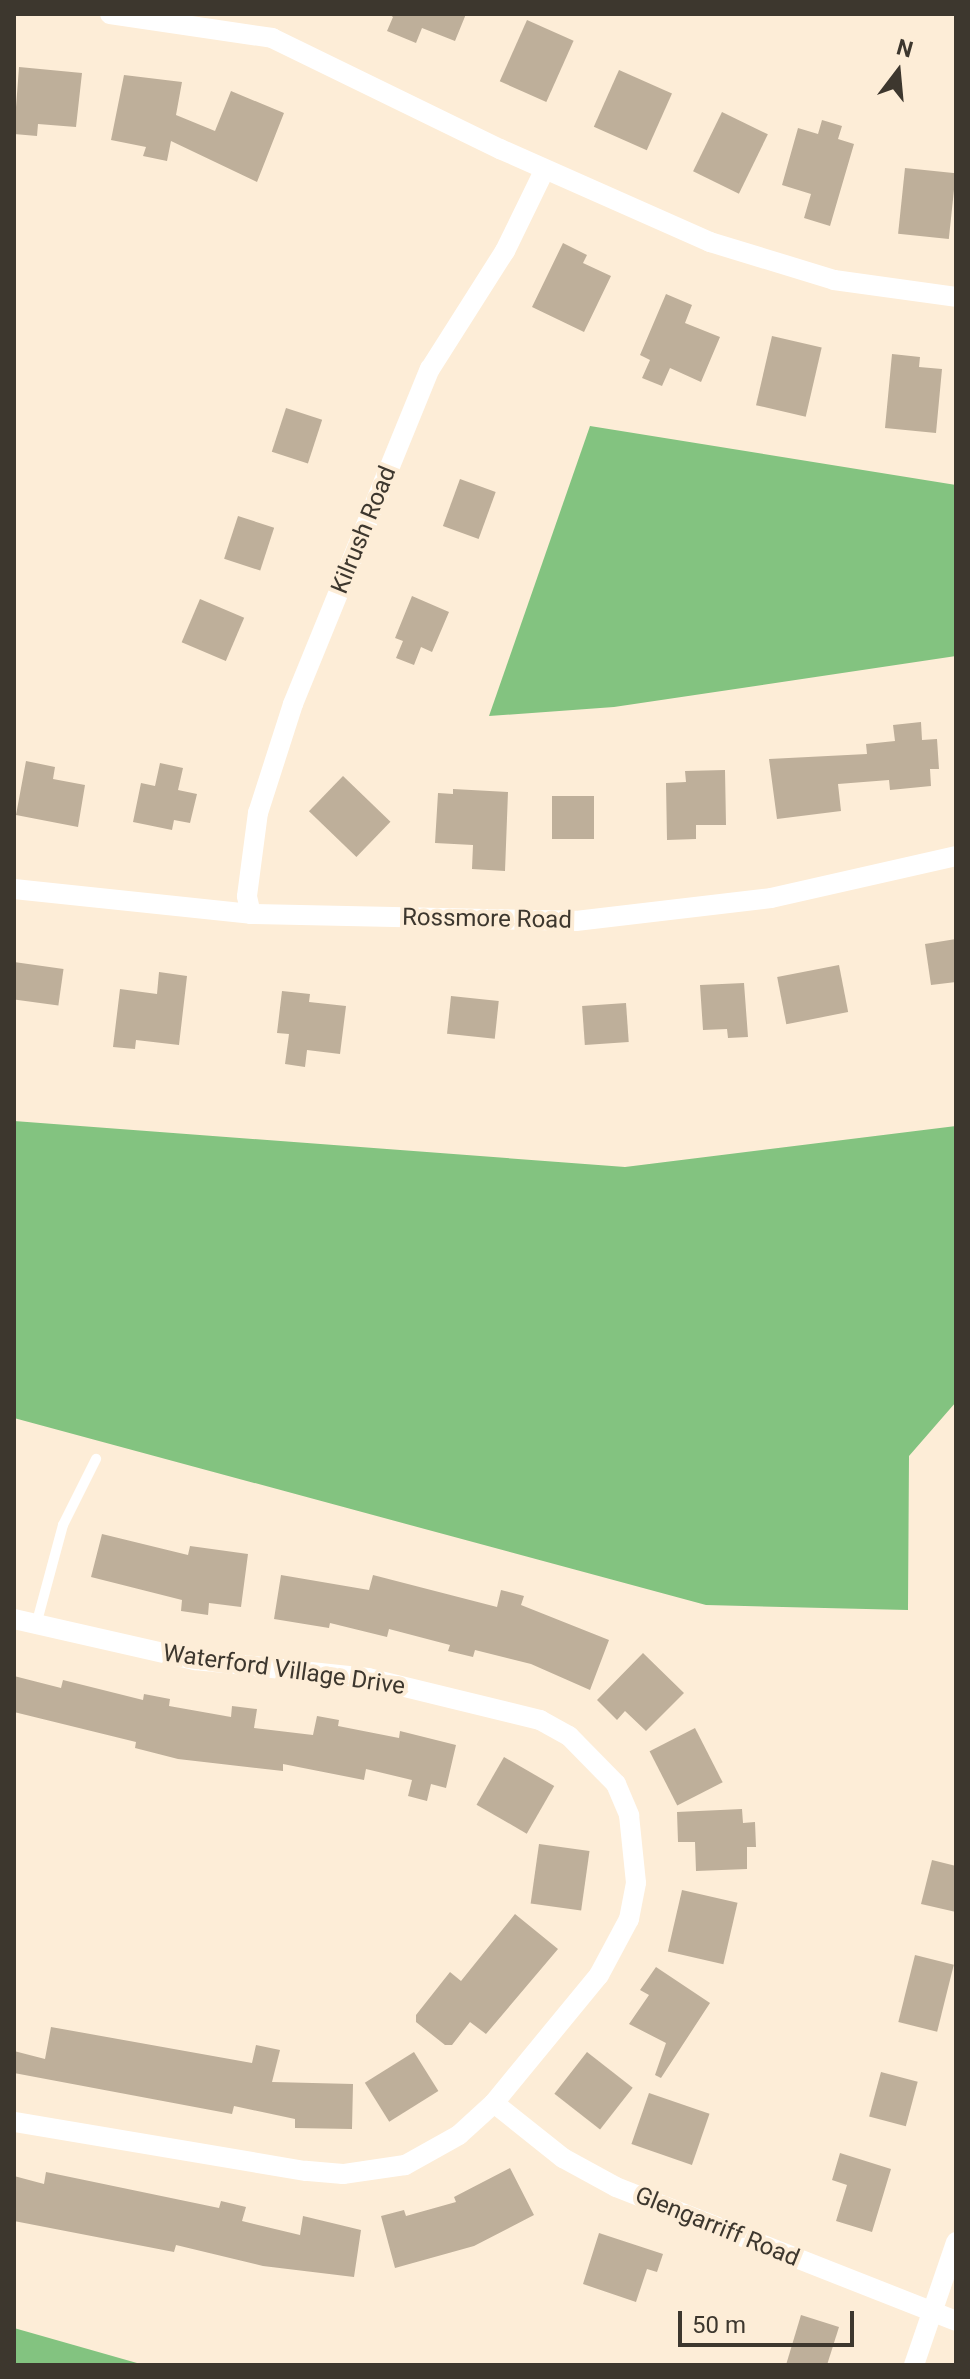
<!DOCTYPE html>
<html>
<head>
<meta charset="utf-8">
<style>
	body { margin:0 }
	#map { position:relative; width:970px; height:2379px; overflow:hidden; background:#fdedd7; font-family:Roboto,sans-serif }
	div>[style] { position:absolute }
	.forest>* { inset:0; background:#83c380 }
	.building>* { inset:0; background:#beaf9a; transform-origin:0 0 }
	.service>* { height:10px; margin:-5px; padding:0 5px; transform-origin:5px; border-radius:5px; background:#fff }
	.minor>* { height:20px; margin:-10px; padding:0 10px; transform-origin:10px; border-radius:10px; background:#fff }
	span { translate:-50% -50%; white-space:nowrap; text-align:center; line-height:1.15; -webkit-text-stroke:8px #fdedd7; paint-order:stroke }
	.street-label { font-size:24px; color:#3d372e }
	.frame { position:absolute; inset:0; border:16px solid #3d372e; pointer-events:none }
	.north { position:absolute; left:858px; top:32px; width:80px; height:80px; -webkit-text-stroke:6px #fdedd7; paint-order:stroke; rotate:16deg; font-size:22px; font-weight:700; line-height:32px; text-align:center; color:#3d372e }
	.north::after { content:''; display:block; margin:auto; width:28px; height:36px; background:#3d372e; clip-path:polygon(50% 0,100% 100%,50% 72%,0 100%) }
	.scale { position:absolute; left:678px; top:2311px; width:176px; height:36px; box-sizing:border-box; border:4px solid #3d372e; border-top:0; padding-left:10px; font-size:24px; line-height:28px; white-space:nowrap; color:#3d372e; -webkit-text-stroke:6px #fdedd7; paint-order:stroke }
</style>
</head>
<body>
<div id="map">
	<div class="forest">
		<div style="clip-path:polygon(590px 426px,956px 485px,956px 656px,614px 707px,489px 716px)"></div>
		<div style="clip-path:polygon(14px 1121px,625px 1167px,956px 1126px,956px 1402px,909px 1456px,908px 1610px,706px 1605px,14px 1418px)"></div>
		<div style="clip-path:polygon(14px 2328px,144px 2365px,14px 2365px)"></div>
	</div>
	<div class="building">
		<div style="clip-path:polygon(389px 14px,466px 14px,455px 41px,422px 28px,416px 43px,387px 31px,393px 17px)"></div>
		<div style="left:527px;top:20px;width:51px;height:67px;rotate:24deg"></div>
		<div style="clip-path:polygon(19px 67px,82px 73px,76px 127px,38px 124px,37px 136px,14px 134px)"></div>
		<div style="left:619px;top:70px;width:58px;height:62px;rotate:24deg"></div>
		<div style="clip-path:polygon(124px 75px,182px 82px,176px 115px,215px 131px,231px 91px,284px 113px,257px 182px,171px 141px,167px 161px,143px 156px,146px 147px,111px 140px)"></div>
		<div style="left:722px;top:112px;width:51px;height:66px;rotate:26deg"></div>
		<div style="clip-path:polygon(822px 120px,842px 126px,838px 139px,854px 144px,830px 226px,804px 218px,811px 194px,782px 185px,798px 128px,818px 134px)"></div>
		<div style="left:905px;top:168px;width:51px;height:66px;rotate:6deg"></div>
		<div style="clip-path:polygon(563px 243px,587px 255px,583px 263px,611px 276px,584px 332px,532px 307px)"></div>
		<div style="clip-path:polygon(666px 294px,692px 305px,685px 323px,720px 337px,701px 382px,670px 368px,662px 386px,642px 378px,650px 360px,640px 355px)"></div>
		<div style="left:772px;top:336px;width:51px;height:71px;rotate:13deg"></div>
		<div style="clip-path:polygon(892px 354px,920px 357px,919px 367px,942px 369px,936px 433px,885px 428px)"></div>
		<div style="left:286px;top:408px;width:38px;height:46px;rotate:18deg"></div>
		<div style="left:460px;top:479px;width:38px;height:50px;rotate:20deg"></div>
		<div style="left:238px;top:516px;width:38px;height:45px;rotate:18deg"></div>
		<div style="clip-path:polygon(412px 596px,449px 612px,432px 652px,421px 647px,414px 665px,396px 658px,403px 641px,395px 638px)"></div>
		<div style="left:200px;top:599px;width:48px;height:47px;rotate:23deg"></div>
		<div style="clip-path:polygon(921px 722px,922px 740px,937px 739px,939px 769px,930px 769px,931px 786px,890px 790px,889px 780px,838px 784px,841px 811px,777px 819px,769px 759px,867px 754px,866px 744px,895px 741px,893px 725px)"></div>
		<div style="clip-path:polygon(26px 761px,55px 767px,53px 779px,85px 785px,78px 827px,16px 815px)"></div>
		<div style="clip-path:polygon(160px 763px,183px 768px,178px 790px,197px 794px,190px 823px,174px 820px,172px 830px,133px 822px,141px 783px,155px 786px)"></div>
		<div style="clip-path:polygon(725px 770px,726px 825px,696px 825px,696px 839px,667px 840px,666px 783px,686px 782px,685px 771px)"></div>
		<div style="left:343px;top:776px;width:66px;height:49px;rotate:44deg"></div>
		<div style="clip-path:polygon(453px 789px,508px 792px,505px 871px,472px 869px,473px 845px,435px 843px,438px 793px,453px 794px)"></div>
		<div style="left:552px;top:796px;width:42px;height:43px"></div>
		<div style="clip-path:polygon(956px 939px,956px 982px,931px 985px,925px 944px)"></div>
		<div style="left:14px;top:962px;width:50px;height:37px;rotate:8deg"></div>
		<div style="left:839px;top:965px;width:48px;height:63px;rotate:79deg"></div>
		<div style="clip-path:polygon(159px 972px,187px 976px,179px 1045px,136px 1040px,135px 1049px,113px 1047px,120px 989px,157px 994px)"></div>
		<div style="clip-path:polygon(744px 983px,748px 1037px,728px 1038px,727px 1029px,703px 1030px,700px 985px)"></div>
		<div style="clip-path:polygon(282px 991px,310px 994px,309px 1002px,346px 1006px,340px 1054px,307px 1050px,305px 1067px,285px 1064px,289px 1034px,277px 1033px)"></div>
		<div style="left:451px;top:996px;width:48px;height:38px;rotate:6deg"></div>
		<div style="left:626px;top:1003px;width:39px;height:44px;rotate:86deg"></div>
		<div style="clip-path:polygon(102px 1534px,188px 1555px,190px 1546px,248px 1554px,241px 1607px,209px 1603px,208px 1615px,181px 1611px,182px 1600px,91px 1577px)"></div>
		<div style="clip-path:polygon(281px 1575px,369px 1590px,373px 1575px,497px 1607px,501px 1590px,524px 1596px,521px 1605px,609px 1640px,590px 1690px,531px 1664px,475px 1650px,473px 1657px,448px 1651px,450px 1645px,389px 1629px,387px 1637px,330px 1623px,329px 1628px,274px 1619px)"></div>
		<div style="clip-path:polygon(643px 1653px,684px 1693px,646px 1731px,625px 1711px,617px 1720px,597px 1700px)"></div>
		<div style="clip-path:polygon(14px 1676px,61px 1688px,63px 1680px,143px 1700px,144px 1694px,170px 1699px,169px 1706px,231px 1717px,232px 1706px,257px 1709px,254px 1728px,313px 1735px,317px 1716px,339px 1720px,338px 1726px,399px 1738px,400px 1731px,456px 1745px,446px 1788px,431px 1784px,427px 1801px,408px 1796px,412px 1780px,366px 1769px,364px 1780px,283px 1764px,283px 1771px,178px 1759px,135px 1748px,136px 1742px,14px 1712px)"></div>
		<div style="left:695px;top:1728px;width:61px;height:51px;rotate:63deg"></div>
		<div style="left:504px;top:1757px;width:58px;height:55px;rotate:30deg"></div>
		<div style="clip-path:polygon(742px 1809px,743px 1823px,755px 1822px,756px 1847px,747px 1847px,747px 1869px,696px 1871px,695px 1842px,678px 1842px,677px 1812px)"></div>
		<div style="left:539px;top:1844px;width:51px;height:60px;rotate:8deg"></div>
		<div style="clip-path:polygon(932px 1860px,956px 1866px,956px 1912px,921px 1904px)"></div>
		<div style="left:682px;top:1890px;width:57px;height:63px;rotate:13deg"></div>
		<div style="clip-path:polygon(515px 1914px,558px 1949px,486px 2034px,470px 2022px,452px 2045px,445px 2045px,416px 2022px,416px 2015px,450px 1972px,461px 1981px)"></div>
		<div style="left:915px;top:1955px;width:40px;height:69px;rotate:14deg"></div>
		<div style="clip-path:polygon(656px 1967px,710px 2003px,661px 2078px,655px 2075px,666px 2043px,629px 2024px,649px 1995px,640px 1990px)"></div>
		<div style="clip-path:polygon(51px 2027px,252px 2063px,256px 2045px,280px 2050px,272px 2082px,353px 2084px,352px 2129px,295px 2128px,295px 2119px,234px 2106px,232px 2114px,14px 2073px,14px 2051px,45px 2059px)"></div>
		<div style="left:414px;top:2052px;width:46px;height:58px;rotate:58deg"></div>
		<div style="left:587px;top:2052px;width:58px;height:53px;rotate:38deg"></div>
		<div style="left:881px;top:2072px;width:38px;height:46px;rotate:15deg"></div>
		<div style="left:649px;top:2093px;width:64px;height:54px;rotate:19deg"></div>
		<div style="clip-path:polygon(840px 2153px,891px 2169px,872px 2232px,836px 2221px,847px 2185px,832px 2180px)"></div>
		<div style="clip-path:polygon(510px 2168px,534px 2215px,474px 2246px,395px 2268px,381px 2216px,404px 2210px,406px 2216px,456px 2202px,454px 2197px)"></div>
		<div style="clip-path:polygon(46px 2172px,219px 2208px,221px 2201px,246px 2207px,242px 2221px,300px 2235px,303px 2216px,361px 2230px,354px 2277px,263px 2266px,176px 2245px,174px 2252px,14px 2221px,14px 2176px,44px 2184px)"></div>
		<div style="clip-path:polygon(599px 2233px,663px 2254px,657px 2272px,647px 2269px,636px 2302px,583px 2284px)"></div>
		<div style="clip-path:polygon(801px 2315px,839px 2327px,827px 2365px,786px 2365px)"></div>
	</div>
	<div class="service">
		<div style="left:36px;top:1625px;width:104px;rotate:-74.9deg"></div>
		<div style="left:63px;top:1525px;width:74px;rotate:-63.4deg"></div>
	</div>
	<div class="minor">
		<div style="left:110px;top:14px;width:164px;rotate:8.4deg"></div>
		<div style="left:272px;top:38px;width:254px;rotate:26deg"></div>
		<div style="left:500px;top:149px;width:230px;rotate:23.9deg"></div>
		<div style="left:710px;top:242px;width:130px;rotate:17deg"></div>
		<div style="left:834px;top:280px;width:123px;rotate:7.9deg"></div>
		<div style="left:14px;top:889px;width:238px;rotate:6deg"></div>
		<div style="left:251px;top:914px;width:325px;rotate:1.2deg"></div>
		<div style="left:576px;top:921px;width:196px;rotate:-6.7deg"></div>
		<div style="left:771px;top:898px;width:190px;rotate:-12.8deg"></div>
		<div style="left:251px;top:914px;width:18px;rotate:-103deg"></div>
		<div style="left:247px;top:896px;width:84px;rotate:-82.5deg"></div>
		<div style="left:258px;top:813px;width:114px;rotate:-72.2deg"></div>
		<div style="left:293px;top:704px;width:362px;rotate:-67.8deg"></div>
		<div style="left:430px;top:369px;width:140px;rotate:-57.6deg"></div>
		<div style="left:505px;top:251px;width:91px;rotate:-64deg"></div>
		<div style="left:14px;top:1619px;width:186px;rotate:12.8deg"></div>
		<div style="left:195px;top:1660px;width:174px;rotate:5.9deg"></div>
		<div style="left:368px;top:1678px;width:177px;rotate:13.7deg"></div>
		<div style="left:540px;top:1720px;width:33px;rotate:29deg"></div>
		<div style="left:569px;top:1736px;width:67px;rotate:45.6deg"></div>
		<div style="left:616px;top:1784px;width:34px;rotate:67deg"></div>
		<div style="left:629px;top:1815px;width:68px;rotate:84.1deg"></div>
		<div style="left:636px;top:1883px;width:37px;rotate:101deg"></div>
		<div style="left:629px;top:1919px;width:64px;rotate:118.2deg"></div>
		<div style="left:599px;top:1975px;width:166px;rotate:129.4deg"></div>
		<div style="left:494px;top:2103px;width:47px;rotate:137.6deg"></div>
		<div style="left:459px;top:2135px;width:62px;rotate:150.9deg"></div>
		<div style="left:405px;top:2165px;width:63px;rotate:171.7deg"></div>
		<div style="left:343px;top:2174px;width:38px;rotate:-175deg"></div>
		<div style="left:305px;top:2171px;width:295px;rotate:-170.4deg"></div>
		<div style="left:494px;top:2103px;width:88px;rotate:38.6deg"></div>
		<div style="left:563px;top:2158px;width:60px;rotate:28.7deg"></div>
		<div style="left:616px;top:2187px;width:365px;rotate:21.5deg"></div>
		<div style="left:914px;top:2365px;width:130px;rotate:-71.1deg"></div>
	</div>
	<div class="street-label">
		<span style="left:364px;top:530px;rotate:-68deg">Kilrush Road</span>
		<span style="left:487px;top:919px;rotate:1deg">Rossmore Road</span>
		<span style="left:284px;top:1670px;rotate:8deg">Waterford Village Drive</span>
		<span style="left:717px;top:2227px;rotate:22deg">Glengarriff Road</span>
	</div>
	<div class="frame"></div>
	<div class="north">N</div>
	<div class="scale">50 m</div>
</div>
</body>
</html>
